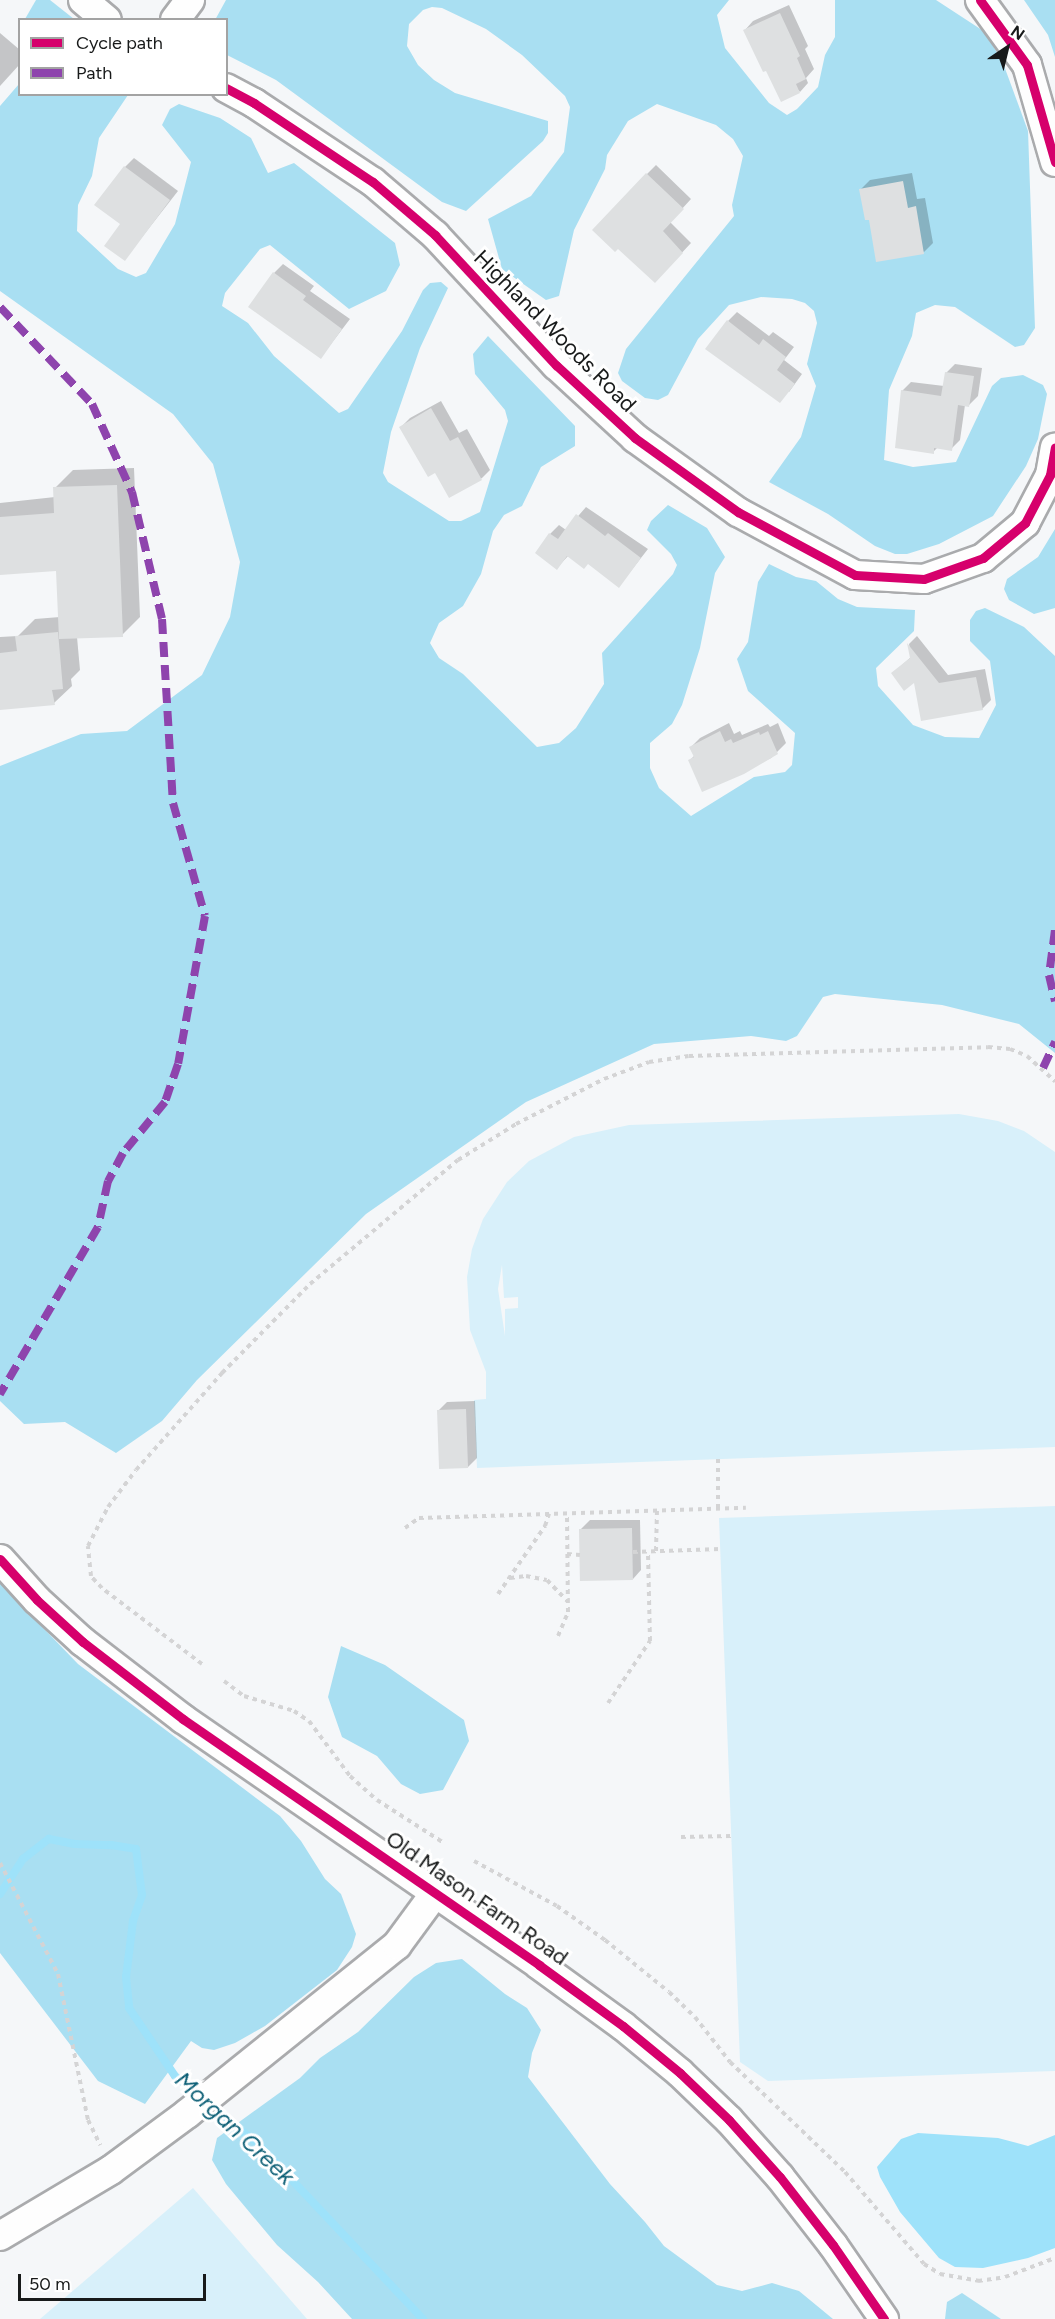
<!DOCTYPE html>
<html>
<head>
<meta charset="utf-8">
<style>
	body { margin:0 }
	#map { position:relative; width:1055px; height:2319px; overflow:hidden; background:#f5f7f9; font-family:Figtree,sans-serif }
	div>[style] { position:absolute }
	.green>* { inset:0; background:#d8f0fa }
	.forest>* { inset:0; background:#a9dff2 }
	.water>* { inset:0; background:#9ee2fa }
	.shadow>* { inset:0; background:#0003 }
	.stream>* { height:8px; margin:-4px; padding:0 4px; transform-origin:4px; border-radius:4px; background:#9ee2fa }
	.building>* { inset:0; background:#dee0e1; transform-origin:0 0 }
	.path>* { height:4px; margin-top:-2px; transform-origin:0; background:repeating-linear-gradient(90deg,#d4d4d5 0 4.5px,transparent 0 9px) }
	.roads { filter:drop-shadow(2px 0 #aaabad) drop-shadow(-2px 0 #aaabad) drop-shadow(0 2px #aaabad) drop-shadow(0 -2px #aaabad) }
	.minor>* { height:28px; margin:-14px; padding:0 14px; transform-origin:14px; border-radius:14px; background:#fefefe }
	.quiet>* { height:8px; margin-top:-4px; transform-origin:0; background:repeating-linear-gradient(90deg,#8e44ad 0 15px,transparent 0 23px) }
	.cycleway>* { height:9px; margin:-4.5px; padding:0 4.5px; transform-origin:4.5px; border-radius:4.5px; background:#d6006c }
	span { translate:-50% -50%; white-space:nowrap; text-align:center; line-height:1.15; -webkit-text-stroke:6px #fff; paint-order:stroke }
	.street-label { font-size:22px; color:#181a1a }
	.water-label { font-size:24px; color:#0b5e75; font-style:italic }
	.legend { position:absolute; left:18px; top:18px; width:210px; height:78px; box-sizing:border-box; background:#fff; border:2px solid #a3a3a3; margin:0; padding:8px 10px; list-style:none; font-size:18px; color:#181a1a }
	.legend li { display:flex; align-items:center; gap:12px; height:30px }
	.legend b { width:30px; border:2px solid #a3a3a3 }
	.north { position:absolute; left:977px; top:18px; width:60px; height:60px; -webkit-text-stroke:4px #fff; paint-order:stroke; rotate:35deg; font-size:16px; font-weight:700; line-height:24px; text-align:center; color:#181a1a }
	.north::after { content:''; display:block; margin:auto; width:21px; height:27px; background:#181a1a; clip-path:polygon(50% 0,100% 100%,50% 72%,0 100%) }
	.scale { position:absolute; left:18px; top:2274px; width:188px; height:27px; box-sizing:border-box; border:3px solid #181a1a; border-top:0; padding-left:8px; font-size:18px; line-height:21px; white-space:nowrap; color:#181a1a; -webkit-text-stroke:4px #fff; paint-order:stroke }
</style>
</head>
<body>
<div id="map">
	<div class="green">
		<div style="clip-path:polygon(evenodd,959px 1114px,998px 1121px,1024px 1131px,1055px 1152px,1055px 1447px,477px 1468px,474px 1400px,486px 1399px,486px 1372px,470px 1330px,467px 1277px,472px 1249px,483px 1219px,507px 1182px,529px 1161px,574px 1137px,629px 1125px,959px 1114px,502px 1265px,504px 1298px,518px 1297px,518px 1308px,505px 1309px,505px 1336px,498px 1289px,502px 1265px)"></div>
		<div style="clip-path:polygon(1055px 1506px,1055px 2071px,768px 2081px,740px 2062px,719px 1518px)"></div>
		<div style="clip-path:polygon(193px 2188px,307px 2319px,40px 2319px)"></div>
	</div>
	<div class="forest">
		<div style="clip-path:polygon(36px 0,50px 0,74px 19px,25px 19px)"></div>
		<div style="clip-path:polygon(226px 0,729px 0,717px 15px,725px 48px,769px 103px,787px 115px,797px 109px,818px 87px,825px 55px,835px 37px,835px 0,936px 0,985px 32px,1003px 63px,1028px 131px,1035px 328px,1024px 345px,1015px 347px,955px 307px,935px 305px,916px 313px,912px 336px,889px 390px,884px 460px,913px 467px,956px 462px,992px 386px,1001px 378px,1023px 375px,1043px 385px,1047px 394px,1038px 439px,1026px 466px,993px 516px,939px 544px,907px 554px,895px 554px,875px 546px,828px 514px,769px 482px,801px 437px,816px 386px,807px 364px,817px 323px,814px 311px,805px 303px,792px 299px,761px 297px,729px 305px,698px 339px,668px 395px,658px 400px,645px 398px,622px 381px,618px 373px,626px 349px,734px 216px,732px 205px,743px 156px,733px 139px,716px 125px,657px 104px,628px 121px,607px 155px,605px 169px,574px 230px,559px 296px,546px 300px,502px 269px,488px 219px,531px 196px,564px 152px,570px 107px,565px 96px,522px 55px,486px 29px,442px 8px,432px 7px,423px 10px,409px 24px,407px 46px,418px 65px,434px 80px,455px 93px,548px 121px,548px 133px,543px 141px,466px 211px,442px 202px,276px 80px,227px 55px,226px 20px,215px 20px)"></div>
		<div style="clip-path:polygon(1024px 0,1055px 0,1055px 57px,1048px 35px)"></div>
		<div style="clip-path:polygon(19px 84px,20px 94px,128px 95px,99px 138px,92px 176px,78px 205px,77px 231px,118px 269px,136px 277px,146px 273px,175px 224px,191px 162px,162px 125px,170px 109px,179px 104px,220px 118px,251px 138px,268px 173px,294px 163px,395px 243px,400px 265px,386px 291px,349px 309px,270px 245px,260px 249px,225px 293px,222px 306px,248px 323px,274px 356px,339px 413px,348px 409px,402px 331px,423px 290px,430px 283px,441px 282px,448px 288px,420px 348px,391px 432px,383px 473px,388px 482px,449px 521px,461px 521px,480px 512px,508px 421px,505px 410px,475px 374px,473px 354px,488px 336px,575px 426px,575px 446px,541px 467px,522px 506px,504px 515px,493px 531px,481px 574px,463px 606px,439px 623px,430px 643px,439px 658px,463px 674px,537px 747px,559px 743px,576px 728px,604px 684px,602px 653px,673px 574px,677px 565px,671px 554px,647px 530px,651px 521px,668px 505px,707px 528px,725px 557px,715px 573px,700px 648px,682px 705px,672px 724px,650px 743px,650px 768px,659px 788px,691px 816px,754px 777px,785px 772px,792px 765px,795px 733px,748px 691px,737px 659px,748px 642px,758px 582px,769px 564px,796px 577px,816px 581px,838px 599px,857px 607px,915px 610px,914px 631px,876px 668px,878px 686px,913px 725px,945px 737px,979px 738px,996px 705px,990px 661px,970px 641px,970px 620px,976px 611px,985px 608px,1024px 627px,1055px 656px,1055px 1053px,1019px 1024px,942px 1005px,835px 994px,823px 997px,797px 1036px,786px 1041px,751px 1036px,654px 1044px,526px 1102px,366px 1214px,197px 1380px,162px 1421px,116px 1453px,65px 1422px,24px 1424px,0 1401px,0 766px,81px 734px,127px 731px,202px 675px,230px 617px,240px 562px,213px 464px,173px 414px,0 291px,0 106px)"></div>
		<div style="clip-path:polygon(1055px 529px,1055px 608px,1034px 614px,1009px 600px,1004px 589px,1007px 579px,1038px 557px)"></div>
		<div style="clip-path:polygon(0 1583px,78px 1664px,280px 1816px,301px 1841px,325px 1879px,341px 1894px,356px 1934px,352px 1947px,337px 1970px,265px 2026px,235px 2043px,214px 2050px,202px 2048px,191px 2041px,145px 2104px,98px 2081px,0 1953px)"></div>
		<div style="clip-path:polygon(341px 1646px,385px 1665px,464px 1720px,469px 1741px,443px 1790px,420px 1794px,401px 1784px,377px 1756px,342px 1737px,328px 1697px)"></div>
		<div style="clip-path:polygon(462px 1959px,505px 1994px,527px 2008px,541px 2030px,532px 2053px,528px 2077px,610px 2184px,645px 2222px,664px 2246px,717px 2285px,742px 2291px,772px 2283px,799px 2291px,833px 2319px,352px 2319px,318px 2282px,277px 2245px,226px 2184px,212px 2160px,217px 2138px,300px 2078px,320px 2058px,358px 2032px,414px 1977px,436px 1963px)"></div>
		<div style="clip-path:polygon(962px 2293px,1001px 2319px,945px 2319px,947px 2302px)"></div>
	</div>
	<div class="water">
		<div style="clip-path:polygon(918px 2133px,998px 2138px,1028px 2146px,1055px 2135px,1055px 2248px,1028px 2258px,983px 2268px,955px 2267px,939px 2258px,900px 2212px,880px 2177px,877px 2167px,901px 2139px)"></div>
	</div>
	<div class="shadow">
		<div style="clip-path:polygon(789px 5px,808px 46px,805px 49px,814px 69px,806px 78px,808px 83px,800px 92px,745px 30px,753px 21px)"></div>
		<div style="clip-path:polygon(0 33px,20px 50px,20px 64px,0 86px)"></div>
		<div style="clip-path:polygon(134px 158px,178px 191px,124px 260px,122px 224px,125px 167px)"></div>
		<div style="clip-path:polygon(656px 165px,691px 199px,670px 222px,691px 243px,664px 272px,647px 174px)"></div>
		<div style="clip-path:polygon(912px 173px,917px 199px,925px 198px,933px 243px,924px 252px,870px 218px,861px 189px,870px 180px)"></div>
		<div style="clip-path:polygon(283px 264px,314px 286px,310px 291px,350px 319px,321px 357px,274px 273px)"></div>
		<div style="clip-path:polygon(737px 312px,769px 336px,773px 332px,794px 347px,784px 360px,802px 374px,789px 392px,728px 321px)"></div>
		<div style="clip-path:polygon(955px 364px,982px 368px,978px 396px,969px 405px,965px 405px,960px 440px,951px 449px,938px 447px,933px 452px,902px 391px,911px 382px,944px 386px,946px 373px)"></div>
		<div style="clip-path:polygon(441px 401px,459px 433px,467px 429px,490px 470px,482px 478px,450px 496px,436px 471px,401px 427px,410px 418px)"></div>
		<div style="clip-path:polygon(134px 468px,140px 617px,122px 635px,77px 637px,80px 670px,71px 679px,72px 686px,54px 703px,0 709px,0 637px,18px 636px,35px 619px,60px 617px,58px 569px,0 574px,0 503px,55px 497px,55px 488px,73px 470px)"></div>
		<div style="clip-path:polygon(586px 507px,648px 549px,619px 586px,588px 563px,568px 556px,557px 568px,550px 534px,559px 525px,566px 530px)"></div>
		<div style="clip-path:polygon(917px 636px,948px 675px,985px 669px,991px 700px,982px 709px,893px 673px,911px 657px,909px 644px)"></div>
		<div style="clip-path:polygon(729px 723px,734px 734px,740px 731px,742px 735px,768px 724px,770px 727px,778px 723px,786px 743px,771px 758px,702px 790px,690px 760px,695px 755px,691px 747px,700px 738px)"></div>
		<div style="clip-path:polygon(475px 1401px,477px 1458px,468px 1467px,438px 1411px,447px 1402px)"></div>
		<div style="clip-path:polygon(590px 1520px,640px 1520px,641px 1570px,633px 1579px,581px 1529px)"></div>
	</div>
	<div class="stream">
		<div style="left:0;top:1894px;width:42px;rotate:-56.7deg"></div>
		<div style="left:23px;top:1859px;width:33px;rotate:-38deg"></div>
		<div style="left:49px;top:1839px;width:26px;rotate:11deg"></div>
		<div style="left:75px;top:1844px;width:36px;rotate:2deg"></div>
		<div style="left:111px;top:1845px;width:25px;rotate:9deg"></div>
		<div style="left:136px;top:1849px;width:46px;rotate:82.6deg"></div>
		<div style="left:142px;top:1895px;width:28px;rotate:109deg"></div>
		<div style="left:133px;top:1921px;width:56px;rotate:97.1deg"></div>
		<div style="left:126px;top:1977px;width:31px;rotate:84deg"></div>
		<div style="left:129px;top:2008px;width:82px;rotate:55.9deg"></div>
		<div style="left:175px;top:2076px;width:107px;rotate:39.3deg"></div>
		<div style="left:258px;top:2144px;width:241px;rotate:46.7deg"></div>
	</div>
	<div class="building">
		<div style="clip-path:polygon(780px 13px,800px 56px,797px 58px,806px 79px,796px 84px,800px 93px,781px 102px,766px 71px,763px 72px,743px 30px)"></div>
		<div style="clip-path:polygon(124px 166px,170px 200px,125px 261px,104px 246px,120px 224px,94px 205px)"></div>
		<div style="clip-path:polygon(646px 173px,684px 209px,663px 231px,683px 253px,655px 283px,618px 249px,615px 252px,592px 230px)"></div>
		<div style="clip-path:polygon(903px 181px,908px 208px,916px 206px,924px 254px,876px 262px,869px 220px,865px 220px,859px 189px)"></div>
		<div style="clip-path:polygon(273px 272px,306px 296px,303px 300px,342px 329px,321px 359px,248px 307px)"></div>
		<div style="clip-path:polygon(727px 320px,759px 345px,763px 339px,786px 357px,777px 370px,795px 384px,780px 403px,705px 349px)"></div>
		<div style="clip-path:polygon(945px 372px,974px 376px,969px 407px,958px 405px,952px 451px,934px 448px,934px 454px,895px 448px,901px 390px,941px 396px)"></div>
		<div style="clip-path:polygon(431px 408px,450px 441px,458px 437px,482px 480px,449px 498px,435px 473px,428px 477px,399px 427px)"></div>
		<div style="clip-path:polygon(117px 485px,123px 637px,59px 639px,56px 571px,0 575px,0 517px,54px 513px,53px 487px)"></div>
		<div style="clip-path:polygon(576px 514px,605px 536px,608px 533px,641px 558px,619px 588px,588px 564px,584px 569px,567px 556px,557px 570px,535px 553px,549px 533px,558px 539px)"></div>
		<div style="clip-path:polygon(58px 632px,63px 689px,52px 690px,55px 705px,0 710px,0 653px,17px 651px,15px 636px)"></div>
		<div style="clip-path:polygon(907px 643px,939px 683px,976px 677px,983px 710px,921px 721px,914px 683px,904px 691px,891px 673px,910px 658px)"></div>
		<div style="clip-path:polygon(720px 731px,725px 742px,731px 739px,733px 743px,759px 732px,760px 735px,768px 731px,778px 754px,744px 774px,702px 792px,688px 760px,694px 757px,689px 747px)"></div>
		<div style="left:466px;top:1409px;width:59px;height:29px;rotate:88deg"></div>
		<div style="left:632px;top:1528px;width:52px;height:53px;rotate:89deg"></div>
	</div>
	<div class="path">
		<div style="left:718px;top:1459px;width:50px;rotate:90deg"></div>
		<div style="left:405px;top:1528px;width:17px;rotate:-36deg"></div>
		<div style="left:419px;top:1518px;width:327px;rotate:-1.8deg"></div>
		<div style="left:656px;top:1551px;width:40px;rotate:-88.6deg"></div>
		<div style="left:633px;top:1552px;width:87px;rotate:-2deg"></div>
		<div style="left:567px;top:1554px;width:13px;rotate:4deg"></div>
		<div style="left:510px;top:1578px;width:16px;rotate:-7deg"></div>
		<div style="left:526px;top:1576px;width:21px;rotate:11deg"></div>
		<div style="left:547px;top:1580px;width:29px;rotate:46deg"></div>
		<div style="left:498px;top:1594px;width:83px;rotate:-55.3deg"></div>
		<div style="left:545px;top:1526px;width:13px;rotate:-72deg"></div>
		<div style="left:558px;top:1636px;width:26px;rotate:-67deg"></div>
		<div style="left:568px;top:1612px;width:98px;rotate:-90.6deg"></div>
		<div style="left:202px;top:1664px;width:126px;rotate:-142.8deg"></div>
		<div style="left:102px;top:1588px;width:16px;rotate:-133deg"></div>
		<div style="left:91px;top:1576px;width:30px;rotate:-96deg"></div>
		<div style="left:88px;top:1546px;width:44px;rotate:-62.9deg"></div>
		<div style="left:108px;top:1507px;width:46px;rotate:-52.9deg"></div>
		<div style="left:136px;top:1470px;width:130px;rotate:-48.4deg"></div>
		<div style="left:222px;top:1373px;width:125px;rotate:-45.3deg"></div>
		<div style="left:310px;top:1284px;width:193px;rotate:-40deg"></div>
		<div style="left:458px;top:1160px;width:68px;rotate:-31.8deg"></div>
		<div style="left:516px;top:1124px;width:99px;rotate:-27.1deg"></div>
		<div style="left:604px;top:1079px;width:48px;rotate:-20.7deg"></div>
		<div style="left:649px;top:1062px;width:40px;rotate:-8.5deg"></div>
		<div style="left:689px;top:1056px;width:299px;rotate:-1.7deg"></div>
		<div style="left:988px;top:1047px;width:22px;rotate:5deg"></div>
		<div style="left:1010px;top:1049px;width:18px;rotate:22deg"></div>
		<div style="left:1027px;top:1056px;width:38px;rotate:42deg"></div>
		<div style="left:224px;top:1681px;width:25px;rotate:37deg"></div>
		<div style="left:244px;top:1696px;width:52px;rotate:16.7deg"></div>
		<div style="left:294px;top:1711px;width:18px;rotate:34deg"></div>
		<div style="left:309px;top:1721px;width:69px;rotate:53.3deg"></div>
		<div style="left:350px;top:1776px;width:36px;rotate:42deg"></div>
		<div style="left:377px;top:1800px;width:80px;rotate:32.7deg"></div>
		<div style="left:608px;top:1703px;width:75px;rotate:-55.9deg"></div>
		<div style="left:650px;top:1641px;width:90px;rotate:-91.3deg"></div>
		<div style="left:681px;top:1837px;width:50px;rotate:-1.1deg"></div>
		<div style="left:474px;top:1861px;width:94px;rotate:28.5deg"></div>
		<div style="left:557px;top:1906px;width:59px;rotate:35.3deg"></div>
		<div style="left:605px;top:1940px;width:82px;rotate:39.1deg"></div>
		<div style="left:669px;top:1992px;width:36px;rotate:44deg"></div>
		<div style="left:695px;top:2017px;width:57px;rotate:52.1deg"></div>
		<div style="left:730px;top:2062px;width:159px;rotate:43.7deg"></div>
		<div style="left:845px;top:2172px;width:121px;rotate:49.3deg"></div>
		<div style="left:924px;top:2264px;width:19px;rotate:32deg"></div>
		<div style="left:940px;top:2274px;width:39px;rotate:10deg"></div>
		<div style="left:978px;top:2281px;width:27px;rotate:-8deg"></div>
		<div style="left:1005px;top:2277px;width:53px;rotate:-20.8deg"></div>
		<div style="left:0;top:1863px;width:125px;rotate:62.4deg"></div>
		<div style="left:58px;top:1974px;width:149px;rotate:78.4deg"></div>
		<div style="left:88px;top:2120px;width:28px;rotate:64deg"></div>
	</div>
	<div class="roads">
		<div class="minor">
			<div style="left:83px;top:0;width:31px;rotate:40deg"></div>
			<div style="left:980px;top:0;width:80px;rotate:54.1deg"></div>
			<div style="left:1027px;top:65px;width:101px;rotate:73.9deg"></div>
			<div style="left:175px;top:20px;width:25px;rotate:-53deg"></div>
			<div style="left:226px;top:88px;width:32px;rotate:28deg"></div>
			<div style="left:254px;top:103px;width:143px;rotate:33.6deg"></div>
			<div style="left:373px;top:182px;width:82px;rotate:40.5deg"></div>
			<div style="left:435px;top:235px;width:178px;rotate:47.1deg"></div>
			<div style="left:556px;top:365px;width:108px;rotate:42.7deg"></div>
			<div style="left:635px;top:438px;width:127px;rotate:35.7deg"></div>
			<div style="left:738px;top:512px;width:133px;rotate:28.3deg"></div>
			<div style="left:855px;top:575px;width:69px;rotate:3.3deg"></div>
			<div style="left:924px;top:579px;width:63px;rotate:-19.6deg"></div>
			<div style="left:983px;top:558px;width:55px;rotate:-39.8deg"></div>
			<div style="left:1025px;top:523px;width:54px;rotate:-62.5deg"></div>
			<div style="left:1050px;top:475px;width:28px;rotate:-80deg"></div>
			<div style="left:0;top:1559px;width:55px;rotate:47.9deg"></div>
			<div style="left:37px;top:1600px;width:62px;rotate:42.4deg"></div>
			<div style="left:83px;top:1642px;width:126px;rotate:37.6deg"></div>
			<div style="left:183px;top:1719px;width:433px;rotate:34.6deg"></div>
			<div style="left:539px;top:1965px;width:104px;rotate:36deg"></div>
			<div style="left:623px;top:2026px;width:74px;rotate:39.5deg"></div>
			<div style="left:680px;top:2073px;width:68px;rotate:43.8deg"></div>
			<div style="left:729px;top:2120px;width:76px;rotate:48.2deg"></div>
			<div style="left:780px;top:2177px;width:86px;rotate:52.1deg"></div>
			<div style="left:833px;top:2245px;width:90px;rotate:55.4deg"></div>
			<div style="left:0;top:2236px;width:129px;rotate:-30.7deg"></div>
			<div style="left:111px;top:2170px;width:96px;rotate:-36.5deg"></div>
			<div style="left:188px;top:2113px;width:268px;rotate:-38.8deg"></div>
			<div style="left:397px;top:1945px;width:66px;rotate:-53.7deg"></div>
		</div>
	</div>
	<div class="quiet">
		<div style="left:0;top:307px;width:134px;rotate:46.5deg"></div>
		<div style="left:92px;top:404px;width:97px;rotate:65.6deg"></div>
		<div style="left:132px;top:492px;width:130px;rotate:76.7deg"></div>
		<div style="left:162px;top:619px;width:184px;rotate:86.6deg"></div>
		<div style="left:173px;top:803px;width:117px;rotate:74.2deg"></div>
		<div style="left:205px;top:916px;width:150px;rotate:100.3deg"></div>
		<div style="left:178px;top:1064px;width:40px;rotate:108.9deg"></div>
		<div style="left:165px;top:1102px;width:66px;rotate:129.5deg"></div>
		<div style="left:123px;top:1153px;width:32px;rotate:118deg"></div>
		<div style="left:108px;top:1181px;width:47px;rotate:102.3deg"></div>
		<div style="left:98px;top:1227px;width:194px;rotate:120.4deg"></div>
		<div style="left:1055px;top:930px;width:45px;rotate:97.6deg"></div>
		<div style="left:1049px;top:975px;width:27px;rotate:77deg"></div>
		<div style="left:1043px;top:1068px;width:29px;rotate:-65deg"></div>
	</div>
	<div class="cycleway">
		<div style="left:980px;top:0;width:80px;rotate:54.1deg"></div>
		<div style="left:1027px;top:65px;width:101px;rotate:73.9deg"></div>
		<div style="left:226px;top:88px;width:32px;rotate:28deg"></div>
		<div style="left:254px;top:103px;width:143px;rotate:33.6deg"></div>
		<div style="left:373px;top:182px;width:82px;rotate:40.5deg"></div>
		<div style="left:435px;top:235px;width:178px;rotate:47.1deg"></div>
		<div style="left:556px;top:365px;width:108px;rotate:42.7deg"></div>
		<div style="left:635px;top:438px;width:127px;rotate:35.7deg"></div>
		<div style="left:738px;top:512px;width:133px;rotate:28.3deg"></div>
		<div style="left:855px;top:575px;width:69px;rotate:3.3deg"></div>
		<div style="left:924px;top:579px;width:63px;rotate:-19.6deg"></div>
		<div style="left:983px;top:558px;width:55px;rotate:-39.8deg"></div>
		<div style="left:1025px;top:523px;width:54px;rotate:-62.5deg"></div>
		<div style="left:1050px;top:475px;width:28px;rotate:-80deg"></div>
		<div style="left:0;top:1559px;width:55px;rotate:47.9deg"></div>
		<div style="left:37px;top:1600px;width:62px;rotate:42.4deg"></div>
		<div style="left:83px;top:1642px;width:126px;rotate:37.6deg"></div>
		<div style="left:183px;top:1719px;width:433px;rotate:34.6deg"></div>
		<div style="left:539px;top:1965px;width:104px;rotate:36deg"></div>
		<div style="left:623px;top:2026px;width:74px;rotate:39.5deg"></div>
		<div style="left:680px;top:2073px;width:68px;rotate:43.8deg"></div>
		<div style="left:729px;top:2120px;width:76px;rotate:48.2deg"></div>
		<div style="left:780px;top:2177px;width:86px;rotate:52.1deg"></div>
		<div style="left:833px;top:2245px;width:90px;rotate:55.4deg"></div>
	</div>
	<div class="street-label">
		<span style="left:555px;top:331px;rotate:45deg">Highland Woods Road</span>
		<span style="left:477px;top:1898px;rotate:35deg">Old Mason Farm Road</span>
	</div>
	<div class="water-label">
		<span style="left:235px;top:2128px;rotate:43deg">Morgan Creek</span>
	</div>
	<ul class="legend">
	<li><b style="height:8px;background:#d6006c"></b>Cycle path</li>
	<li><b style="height:8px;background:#8e44ad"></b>Path</li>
	</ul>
	<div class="north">N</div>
	<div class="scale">50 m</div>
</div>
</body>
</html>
